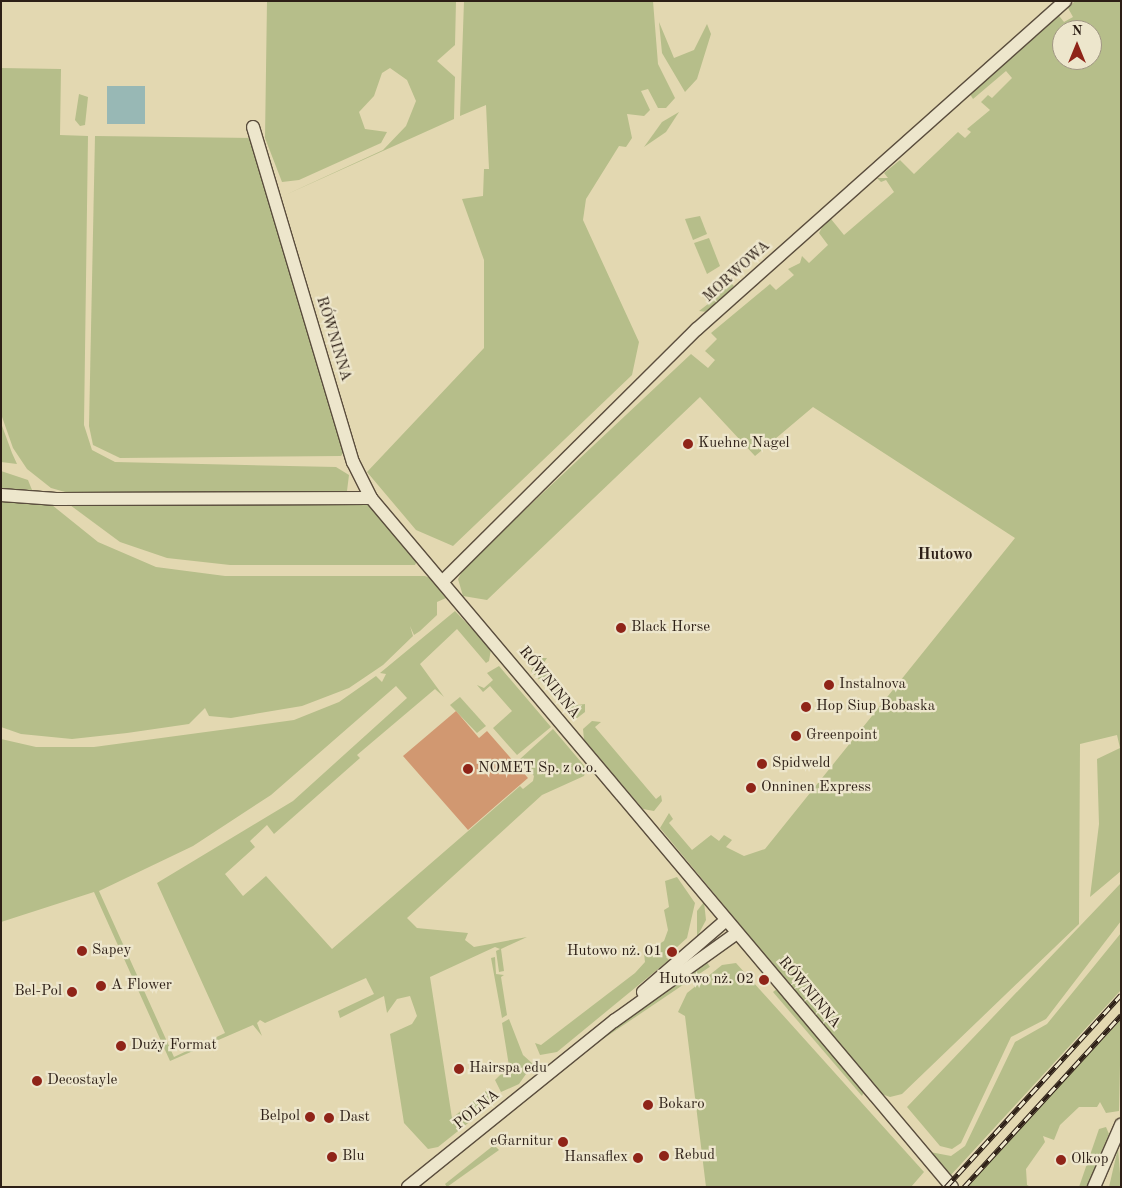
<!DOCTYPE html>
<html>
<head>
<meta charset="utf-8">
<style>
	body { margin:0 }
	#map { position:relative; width:1122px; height:1188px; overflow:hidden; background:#e3d8b1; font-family:"Old Standard TT",serif }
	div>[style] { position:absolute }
	.green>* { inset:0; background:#b6be8a; transform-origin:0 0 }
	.water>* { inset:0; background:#98b8b5; transform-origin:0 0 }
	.building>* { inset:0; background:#d19871 }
	.roads { filter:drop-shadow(1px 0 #5a4d3d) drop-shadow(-1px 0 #5a4d3d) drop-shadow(0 1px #5a4d3d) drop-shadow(0 -1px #5a4d3d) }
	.minor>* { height:12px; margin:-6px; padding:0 6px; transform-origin:6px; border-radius:6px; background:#ede6cc }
	.rail>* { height:5px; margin-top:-2.5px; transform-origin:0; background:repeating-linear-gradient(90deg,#ede6cc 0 9px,#2d1f16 0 18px); box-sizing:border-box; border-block:1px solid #2d1f16 }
	.dots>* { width:14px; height:14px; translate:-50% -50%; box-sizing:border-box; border:2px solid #ede6cc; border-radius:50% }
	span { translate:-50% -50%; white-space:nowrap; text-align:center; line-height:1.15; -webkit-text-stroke:4.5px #ede6cc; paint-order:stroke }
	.street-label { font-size:15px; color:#2d1f16 }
	.poi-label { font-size:15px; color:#2d1f16 }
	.left { translate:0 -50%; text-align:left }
	.right { translate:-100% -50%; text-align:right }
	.neighbourhood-label { font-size:16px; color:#2d1f16; font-weight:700 }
	.frame { position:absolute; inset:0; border:2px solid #2d1f16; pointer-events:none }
	.north { position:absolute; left:1052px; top:20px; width:50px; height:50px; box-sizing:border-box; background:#ede6cc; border:1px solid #a09683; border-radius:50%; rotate:0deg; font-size:14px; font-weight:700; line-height:20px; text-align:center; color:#2d1f16 }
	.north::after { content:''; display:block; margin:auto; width:18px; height:22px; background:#8f2418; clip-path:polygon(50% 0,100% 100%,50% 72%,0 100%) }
</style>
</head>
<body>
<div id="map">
	<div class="green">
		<div style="clip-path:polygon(267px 1px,456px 1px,455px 45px,437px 61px,455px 77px,454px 119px,283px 196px,383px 150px,406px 126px,416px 101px,407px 80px,390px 68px,382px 73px,374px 96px,359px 112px,365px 129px,387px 132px,381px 143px,299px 180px,282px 182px,265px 138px)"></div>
		<div style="clip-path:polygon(464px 1px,653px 1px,658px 64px,675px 98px,666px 108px,658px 108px,648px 89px,641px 91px,650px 110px,644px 116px,627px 114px,632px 138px,626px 147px,619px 146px,586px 199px,583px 220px,639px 342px,632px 375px,453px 546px,416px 530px,367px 472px,484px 348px,484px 260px,462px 199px,483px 196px,484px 169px,489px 169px,486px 105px,460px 116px)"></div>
		<div style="clip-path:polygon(evenodd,1075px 1px,1121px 1px,1121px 871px,1090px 897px,1099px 824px,1097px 759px,1120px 748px,1117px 735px,1080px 744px,1079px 924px,902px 1094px,890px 1097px,879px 1093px,660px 828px,669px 813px,673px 819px,669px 823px,692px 850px,711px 835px,719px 841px,724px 835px,732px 840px,726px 847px,744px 856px,765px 849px,1015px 538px,813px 407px,755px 456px,700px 397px,487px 600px,463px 596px,458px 579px,465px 566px,691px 354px,708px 368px,715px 360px,705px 351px,717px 339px,711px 333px,770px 284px,776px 290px,794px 275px,788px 269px,800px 263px,802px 256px,809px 263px,828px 245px,819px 233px,825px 222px,831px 219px,844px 235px,894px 192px,886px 180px,881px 182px,877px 178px,888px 178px,884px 173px,900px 160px,914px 174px,958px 132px,965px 138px,971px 132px,967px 129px,990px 110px,981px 102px,988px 95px,992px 98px,1012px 78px,1006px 71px,973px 99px,968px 91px,1056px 12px,1064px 22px,1073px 17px,1068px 8px,1075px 1px,1062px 30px,1092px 30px,1092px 60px,1062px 60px,1062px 30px)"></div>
		<div style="clip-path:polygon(659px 22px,674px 58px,694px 50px,707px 24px,711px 34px,697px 79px,685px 92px,662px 53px)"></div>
		<div style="clip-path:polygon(1px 68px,61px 69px,60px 135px,88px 136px,84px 425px,92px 450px,115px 462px,336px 467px,349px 475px,347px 491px,79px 496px,51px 488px,27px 469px,13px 448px,1px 414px)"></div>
		<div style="clip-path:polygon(79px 94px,88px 97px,85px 125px,80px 126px,75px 120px)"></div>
		<div style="clip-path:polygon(679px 112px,666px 132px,644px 147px,662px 122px)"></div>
		<div style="clip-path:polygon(95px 136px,254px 138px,344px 452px,341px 456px,120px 458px,93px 445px,89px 426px)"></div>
		<div style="clip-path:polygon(700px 216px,707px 234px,693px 240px,685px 219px)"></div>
		<div style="clip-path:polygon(709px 238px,720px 266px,707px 274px,694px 243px)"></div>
		<div style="clip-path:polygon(731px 283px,734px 286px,707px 312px,699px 311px,708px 304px,705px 297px)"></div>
		<div style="clip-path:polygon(1px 423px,12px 453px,17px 464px,1px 462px)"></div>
		<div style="clip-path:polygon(1px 471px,28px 480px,32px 490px,1px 488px)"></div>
		<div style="clip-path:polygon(1px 497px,52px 505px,98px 542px,156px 567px,225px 576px,425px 576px,435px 580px,446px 598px,437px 602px,437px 615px,420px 631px,414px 635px,410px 626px,413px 636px,383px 665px,349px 688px,302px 706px,231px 718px,209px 716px,205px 708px,189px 724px,127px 733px,72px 739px,21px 734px,1px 727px)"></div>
		<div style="clip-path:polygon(363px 503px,371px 506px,417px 561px,415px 565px,230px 565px,167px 558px,120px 542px,70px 505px)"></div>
		<div style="clip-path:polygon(evenodd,455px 611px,491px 649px,489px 661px,486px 663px,457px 629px,420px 664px,444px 697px,435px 689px,357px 755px,360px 758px,274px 834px,267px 825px,250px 841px,255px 847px,225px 874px,243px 896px,266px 876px,332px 949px,520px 786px,523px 789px,533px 781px,534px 776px,520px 759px,553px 729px,587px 769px,584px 776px,542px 795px,407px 918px,417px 928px,468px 933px,465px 940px,474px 947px,527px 937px,501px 949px,504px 971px,499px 972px,496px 951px,500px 949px,495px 947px,430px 977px,452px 1118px,486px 1091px,490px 1098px,487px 1108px,438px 1147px,428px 1149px,404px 1123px,390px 1034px,412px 1024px,417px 1016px,410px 996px,397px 999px,387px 1013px,384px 996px,340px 1018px,338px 1011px,374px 994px,366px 978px,265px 1023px,260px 1020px,257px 1023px,262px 1036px,253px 1025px,170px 1061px,94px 892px,1px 922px,1px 739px,36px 747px,94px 747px,294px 720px,339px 702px,376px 676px,382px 682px,386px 674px,380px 673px,455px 611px,396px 686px,407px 698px,293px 801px,157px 883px,225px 1033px,174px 1057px,99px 891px,193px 846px,271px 795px,396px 686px)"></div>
		<div style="clip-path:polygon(538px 658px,547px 658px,543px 664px,577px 705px,585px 704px,585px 712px,576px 719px,531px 671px)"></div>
		<div style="clip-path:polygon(499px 666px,551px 727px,517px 755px,493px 728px,512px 711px,490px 686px,483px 692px,477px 685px,484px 688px,493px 680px,487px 673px)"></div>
		<div style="clip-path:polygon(460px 697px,486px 726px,477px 733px,450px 705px)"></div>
		<div style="clip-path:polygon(592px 721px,601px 722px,595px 727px,656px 799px,661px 795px,662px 801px,654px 811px,643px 809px,584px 740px,583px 729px)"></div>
		<div style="clip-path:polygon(677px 877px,695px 903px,687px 938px,666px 957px,669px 960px,557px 1052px,540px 1055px,535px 1043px,541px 1045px,635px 973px,645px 962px,644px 953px,664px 941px,668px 930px,664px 910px,669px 907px,665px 881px)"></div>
		<div style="clip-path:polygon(1121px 883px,1121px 921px,1046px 1019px,1011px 1037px,961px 1143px,952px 1149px,940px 1146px,907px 1107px)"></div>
		<div style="clip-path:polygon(704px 902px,706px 920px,697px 937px,697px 911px)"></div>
		<div style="clip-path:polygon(1121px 933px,1121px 990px,951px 1175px,930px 1152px,951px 1156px,965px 1146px,1015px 1042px,1047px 1024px)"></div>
		<div style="clip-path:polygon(495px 957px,496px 974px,504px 975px,501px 977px,507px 1015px,502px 1018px,491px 958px)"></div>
		<div style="left:706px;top:961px;width:7px;height:147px;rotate:56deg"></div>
		<div style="clip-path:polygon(736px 963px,924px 1172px,911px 1187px,706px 1187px,685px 1016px,678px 1012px,687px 993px,722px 965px)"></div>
		<div style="clip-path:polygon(778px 988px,864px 1092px,862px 1096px,773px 992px)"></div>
		<div style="clip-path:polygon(509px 1019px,523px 1055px,533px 1064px,519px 1084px,501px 1092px,495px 1080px,509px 1066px,502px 1023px)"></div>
		<div style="clip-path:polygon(1121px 1019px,1119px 1111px,1106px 1113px,1100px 1102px,1097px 1107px,1079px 1107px,1060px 1125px,1054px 1140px,1043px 1136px,1045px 1142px,1026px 1169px,1027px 1185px,1031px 1187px,967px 1187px)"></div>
		<div style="clip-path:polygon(1106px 1127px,1109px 1134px,1087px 1187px,1079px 1187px,1099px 1129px)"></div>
		<div style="clip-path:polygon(494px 1145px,499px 1150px,447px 1187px,445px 1184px)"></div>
		<div style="clip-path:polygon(1118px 1148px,1121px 1187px,1109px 1187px)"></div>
	</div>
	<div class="water">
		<div style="left:107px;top:86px;width:38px;height:38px"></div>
	</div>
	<div class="building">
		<div style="clip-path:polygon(456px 711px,479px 738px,487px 731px,528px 778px,468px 830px,403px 756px)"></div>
	</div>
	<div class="roads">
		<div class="minor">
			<div style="left:253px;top:127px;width:350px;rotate:73.4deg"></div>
			<div style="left:353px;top:462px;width:40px;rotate:63.4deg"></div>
			<div style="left:371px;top:498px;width:901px;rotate:49.86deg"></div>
			<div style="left:1px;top:495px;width:55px;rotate:4.2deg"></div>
			<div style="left:56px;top:499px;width:315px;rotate:-0.2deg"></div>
			<div style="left:443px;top:581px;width:358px;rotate:-44.8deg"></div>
			<div style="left:697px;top:329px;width:493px;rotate:-41.7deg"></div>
			<div style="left:643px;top:992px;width:110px;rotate:-40.9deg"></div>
			<div style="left:408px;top:1187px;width:265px;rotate:-38.9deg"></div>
			<div style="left:614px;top:1021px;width:151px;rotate:-35.6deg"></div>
			<div style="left:1094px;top:1187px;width:68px;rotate:-66.5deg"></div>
		</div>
	</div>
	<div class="rail">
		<div style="left:946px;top:1187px;width:260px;rotate:-47.7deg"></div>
		<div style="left:964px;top:1187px;width:233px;rotate:-47.6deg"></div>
	</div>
	<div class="dots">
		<div style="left:688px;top:444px;background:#8f2418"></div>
		<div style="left:621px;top:628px;background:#8f2418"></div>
		<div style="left:829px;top:685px;background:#8f2418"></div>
		<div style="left:806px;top:707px;background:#8f2418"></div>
		<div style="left:796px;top:736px;background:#8f2418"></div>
		<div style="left:762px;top:764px;background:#8f2418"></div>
		<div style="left:468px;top:769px;background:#8f2418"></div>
		<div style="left:751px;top:788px;background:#8f2418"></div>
		<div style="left:82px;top:951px;background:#8f2418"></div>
		<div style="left:672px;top:952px;background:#8f2418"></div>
		<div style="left:764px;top:980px;background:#8f2418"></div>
		<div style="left:101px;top:986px;background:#8f2418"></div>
		<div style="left:72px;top:992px;background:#8f2418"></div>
		<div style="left:121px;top:1046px;background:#8f2418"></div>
		<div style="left:459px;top:1069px;background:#8f2418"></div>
		<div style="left:37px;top:1081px;background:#8f2418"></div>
		<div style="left:648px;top:1105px;background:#8f2418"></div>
		<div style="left:310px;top:1117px;background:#8f2418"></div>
		<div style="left:329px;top:1118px;background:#8f2418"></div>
		<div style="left:563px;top:1142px;background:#8f2418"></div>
		<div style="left:664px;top:1156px;background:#8f2418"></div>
		<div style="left:332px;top:1157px;background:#8f2418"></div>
		<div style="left:638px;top:1158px;background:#8f2418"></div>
		<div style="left:1061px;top:1160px;background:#8f2418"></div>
	</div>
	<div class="street-label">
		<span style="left:737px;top:272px;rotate:-42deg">MORWOWA</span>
		<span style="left:333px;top:339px;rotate:73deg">RÓWNINNA</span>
		<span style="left:549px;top:683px;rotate:51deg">RÓWNINNA</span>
		<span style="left:809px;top:993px;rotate:50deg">RÓWNINNA</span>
		<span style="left:477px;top:1110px;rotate:-39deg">POLNA</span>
	</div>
	<div class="poi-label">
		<span class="left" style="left:698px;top:444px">Kuehne Nagel</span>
		<span class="left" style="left:631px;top:628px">Black Horse</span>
		<span class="left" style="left:839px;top:685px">Instalnova</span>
		<span class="left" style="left:816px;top:707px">Hop Siup Bobaska</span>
		<span class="left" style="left:806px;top:736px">Greenpoint</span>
		<span class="left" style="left:772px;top:764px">Spidweld</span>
		<span class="left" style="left:478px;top:769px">NOMET Sp. z o.o.</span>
		<span class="left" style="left:761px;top:788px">Onninen Express</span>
		<span class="left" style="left:92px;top:951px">Sapey</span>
		<span class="right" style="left:662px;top:952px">Hutowo nż. 01</span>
		<span class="right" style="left:754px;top:980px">Hutowo nż. 02</span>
		<span class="left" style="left:111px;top:986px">A Flower</span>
		<span class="right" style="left:62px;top:992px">Bel-Pol</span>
		<span class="left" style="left:131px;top:1046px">Duży Format</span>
		<span class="left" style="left:469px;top:1069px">Hairspa edu</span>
		<span class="left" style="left:47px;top:1081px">Decostayle</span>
		<span class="left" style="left:658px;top:1105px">Bokaro</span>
		<span class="right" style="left:300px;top:1117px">Belpol</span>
		<span class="left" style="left:339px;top:1118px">Dast</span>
		<span class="right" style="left:553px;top:1142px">eGarnitur</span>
		<span class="left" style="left:674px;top:1156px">Rebud</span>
		<span class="left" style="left:342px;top:1157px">Blu</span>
		<span class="right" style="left:628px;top:1158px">Hansaflex</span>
		<span class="left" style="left:1071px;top:1160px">Olkop</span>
	</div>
	<div class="neighbourhood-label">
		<span style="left:945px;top:555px">Hutowo</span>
	</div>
	<div class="frame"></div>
	<div class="north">N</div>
</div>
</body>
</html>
